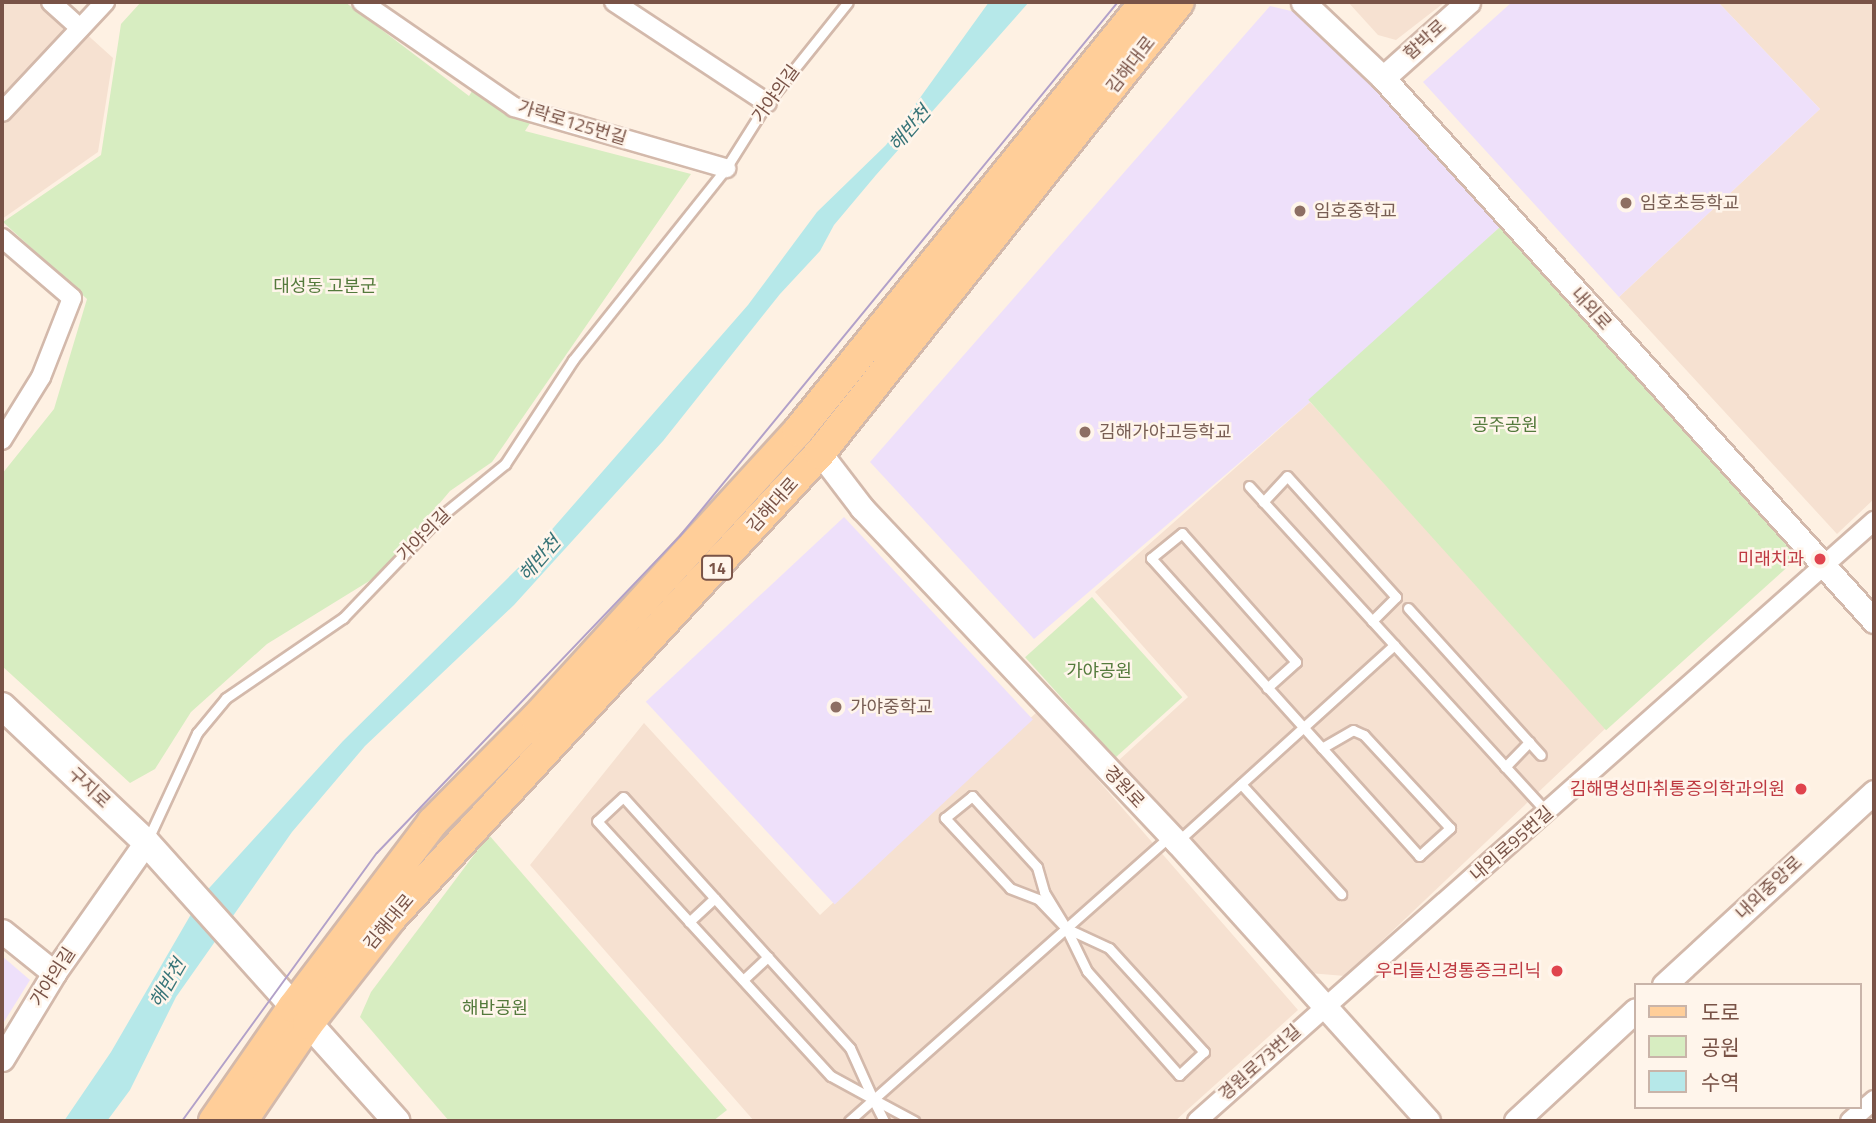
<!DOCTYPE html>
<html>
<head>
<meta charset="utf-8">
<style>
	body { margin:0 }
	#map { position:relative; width:1876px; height:1123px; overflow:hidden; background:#fef1e3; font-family:"Titillium Web","Noto Sans KR",sans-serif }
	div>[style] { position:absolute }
	.residential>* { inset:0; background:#f6e1d1 }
	.education>* { inset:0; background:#eee0fa; transform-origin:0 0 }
	.green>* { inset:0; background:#d7edc1; transform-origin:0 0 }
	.water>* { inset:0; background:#b6e8e9 }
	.roads { filter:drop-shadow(2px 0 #d3b9ab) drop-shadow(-2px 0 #d3b9ab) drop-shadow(0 2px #d3b9ab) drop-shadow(0 -2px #d3b9ab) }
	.service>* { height:9px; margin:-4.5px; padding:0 4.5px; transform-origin:4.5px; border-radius:4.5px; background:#fff }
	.minor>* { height:18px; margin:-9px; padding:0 9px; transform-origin:9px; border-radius:9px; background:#fff }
	.tertiary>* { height:23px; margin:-11.5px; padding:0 11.5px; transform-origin:11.5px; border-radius:11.5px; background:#fff }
	.secondary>* { height:26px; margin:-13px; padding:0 13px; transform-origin:13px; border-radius:13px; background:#fff }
	.primary>* { height:30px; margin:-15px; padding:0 15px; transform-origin:15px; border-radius:15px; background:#ffce99 }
	.tram>* { height:2px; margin:-1px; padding:0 1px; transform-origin:1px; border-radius:1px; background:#b2a1c9 }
	.dots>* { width:19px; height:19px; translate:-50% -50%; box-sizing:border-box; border:4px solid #fff5eb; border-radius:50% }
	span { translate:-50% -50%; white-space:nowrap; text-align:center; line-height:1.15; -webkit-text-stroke:5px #fff5eb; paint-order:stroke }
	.shield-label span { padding:2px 5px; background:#fff5eb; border:2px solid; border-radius:5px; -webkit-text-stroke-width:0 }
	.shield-label { font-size:16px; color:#795347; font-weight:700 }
	.street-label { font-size:18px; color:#795347 }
	.education-label { font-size:18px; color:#785e54 }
	.left { translate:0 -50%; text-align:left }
	.park-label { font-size:18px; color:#547a3c }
	.health-label { font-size:18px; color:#be3a42 }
	.right { translate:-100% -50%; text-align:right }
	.water-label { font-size:19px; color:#377478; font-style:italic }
	.frame { position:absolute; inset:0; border:4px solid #795347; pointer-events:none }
	.legend { position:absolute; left:1634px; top:983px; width:228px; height:126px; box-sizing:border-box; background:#fff5eb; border:2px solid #c9b4a9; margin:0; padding:9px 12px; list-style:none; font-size:21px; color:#795347 }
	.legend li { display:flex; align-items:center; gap:14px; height:35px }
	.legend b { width:35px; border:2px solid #c9b4a9 }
</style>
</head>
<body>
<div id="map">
	<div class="residential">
		<div style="clip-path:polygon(2px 2px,51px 2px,113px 58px,98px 152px,2px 219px)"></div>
		<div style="clip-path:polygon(1348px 2px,1445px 2px,1396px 40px,1378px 35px)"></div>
		<div style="clip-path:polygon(1718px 2px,1874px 2px,1874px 499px,1837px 534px,1619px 297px,1820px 109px)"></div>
		<div style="clip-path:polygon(1310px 402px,1608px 726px,1345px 976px,1309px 973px,1118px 761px,1188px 697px,1095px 592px)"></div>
		<div style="clip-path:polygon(1038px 711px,1298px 1010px,1175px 1121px,754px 1121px,530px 865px,644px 723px,820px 915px)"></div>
	</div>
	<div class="education">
		<div style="clip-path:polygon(1512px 2px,1718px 2px,1820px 109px,1619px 297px,1423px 82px)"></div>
		<div style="clip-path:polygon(1270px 6px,1308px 15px,1500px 227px,1310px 402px,1034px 639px,870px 462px)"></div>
		<div style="left:844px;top:517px;width:277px;height:271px;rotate:47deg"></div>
		<div style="clip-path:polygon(2px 956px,30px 980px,2px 1025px)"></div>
	</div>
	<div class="green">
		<div style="clip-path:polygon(141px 2px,345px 2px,469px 96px,474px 88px,532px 120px,525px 131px,691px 174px,492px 462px,450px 491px,379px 575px,267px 644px,191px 712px,155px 769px,130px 783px,2px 666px,2px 474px,54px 409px,87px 299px,3px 222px,101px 155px,121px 24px)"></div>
		<div style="left:1500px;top:227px;width:445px;height:258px;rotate:48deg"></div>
		<div style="left:1092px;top:597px;width:135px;height:90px;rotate:48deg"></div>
		<div style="clip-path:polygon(489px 835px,727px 1110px,713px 1121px,449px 1121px,360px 1017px,371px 992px)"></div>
	</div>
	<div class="water">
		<div style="clip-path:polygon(989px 2px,1029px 2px,876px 175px,834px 225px,820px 251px,780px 294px,663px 441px,514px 605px,365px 746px,292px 832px,176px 997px,130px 1090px,107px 1121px,64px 1121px,111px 1052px,201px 897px,343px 741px,520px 566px,748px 305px,817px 212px,886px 145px)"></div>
	</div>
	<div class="roads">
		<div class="service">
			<div style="left:1249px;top:486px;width:442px;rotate:47.6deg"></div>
			<div style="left:1263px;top:502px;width:35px;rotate:-47deg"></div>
			<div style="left:1287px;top:476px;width:163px;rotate:48deg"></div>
			<div style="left:1396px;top:597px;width:34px;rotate:135deg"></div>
			<div style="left:1408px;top:608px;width:198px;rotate:47.9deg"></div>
			<div style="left:1267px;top:688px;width:39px;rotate:-42deg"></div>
			<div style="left:1296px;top:662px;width:172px;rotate:-131.5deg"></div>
			<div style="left:1182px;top:533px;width:40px;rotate:141deg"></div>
			<div style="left:1151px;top:558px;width:401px;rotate:48deg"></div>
			<div style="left:1419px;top:856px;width:42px;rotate:-42.1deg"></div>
			<div style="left:1450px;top:828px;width:127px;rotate:-132.8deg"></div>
			<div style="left:1364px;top:735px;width:12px;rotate:-156deg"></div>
			<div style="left:1353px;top:730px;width:36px;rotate:150deg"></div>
			<div style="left:1505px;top:767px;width:35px;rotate:-46deg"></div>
			<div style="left:1241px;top:784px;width:149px;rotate:47.7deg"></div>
			<div style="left:148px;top:839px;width:117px;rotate:-65.2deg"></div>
			<div style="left:197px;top:733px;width:45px;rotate:-50.4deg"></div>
			<div style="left:226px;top:698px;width:142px;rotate:-34.4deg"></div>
			<div style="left:343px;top:618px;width:140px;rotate:-46.2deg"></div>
			<div style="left:440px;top:517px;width:84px;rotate:-39.2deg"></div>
			<div style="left:505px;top:464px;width:124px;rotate:-56.8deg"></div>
			<div style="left:573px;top:360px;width:246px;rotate:-51.4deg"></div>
			<div style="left:726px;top:168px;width:77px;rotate:-57.8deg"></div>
			<div style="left:767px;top:103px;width:129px;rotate:-51.3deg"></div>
			<div style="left:1178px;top:841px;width:292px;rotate:-42.2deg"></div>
			<div style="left:689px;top:922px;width:35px;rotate:-43deg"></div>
			<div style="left:1066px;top:928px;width:48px;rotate:64deg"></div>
			<div style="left:1087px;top:971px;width:139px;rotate:48.5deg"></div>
			<div style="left:1179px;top:1075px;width:34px;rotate:-43deg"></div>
			<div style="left:1204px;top:1052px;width:141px;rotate:-132.4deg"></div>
			<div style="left:1109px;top:948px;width:47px;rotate:-155.1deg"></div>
			<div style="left:1066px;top:928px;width:40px;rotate:-134deg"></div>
			<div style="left:1038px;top:899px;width:30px;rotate:-159deg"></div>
			<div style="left:1010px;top:888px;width:96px;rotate:-132.9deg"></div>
			<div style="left:945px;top:818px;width:35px;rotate:-39deg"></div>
			<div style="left:972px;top:796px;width:96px;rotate:47.5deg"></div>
			<div style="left:1037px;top:867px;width:26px;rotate:74deg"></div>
			<div style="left:1044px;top:892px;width:42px;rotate:58.6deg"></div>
			<div style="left:743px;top:980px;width:34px;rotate:-43deg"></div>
			<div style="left:849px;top:1121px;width:428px;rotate:-41.6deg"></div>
			<div style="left:884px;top:1121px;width:25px;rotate:-117deg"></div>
			<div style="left:873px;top:1099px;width:56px;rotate:-114.3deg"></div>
			<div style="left:850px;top:1048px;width:338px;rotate:-132.1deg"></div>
			<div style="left:623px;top:797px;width:35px;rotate:137deg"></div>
			<div style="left:597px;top:821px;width:346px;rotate:47.5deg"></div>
			<div style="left:831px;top:1076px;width:48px;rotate:28.7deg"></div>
			<div style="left:873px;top:1099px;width:47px;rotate:28.2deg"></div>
		</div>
		<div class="minor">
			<div style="left:51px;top:2px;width:39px;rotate:42deg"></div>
			<div style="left:362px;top:2px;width:185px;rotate:34.6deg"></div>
			<div style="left:514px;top:107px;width:221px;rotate:16.1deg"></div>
			<div style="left:614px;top:2px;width:183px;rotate:33.4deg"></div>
			<div style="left:2px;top:112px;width:151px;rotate:-46.9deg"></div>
			<div style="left:2px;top:238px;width:92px;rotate:40.6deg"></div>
			<div style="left:72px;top:298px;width:85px;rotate:111.4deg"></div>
			<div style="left:41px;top:377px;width:74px;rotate:121.8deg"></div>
			<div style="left:1197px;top:1121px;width:905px;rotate:-41.55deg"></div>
			<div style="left:1850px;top:1121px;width:32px;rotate:-41deg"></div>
		</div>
		<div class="tertiary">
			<div style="left:1303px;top:2px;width:110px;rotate:43.5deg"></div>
			<div style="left:1383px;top:78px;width:732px;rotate:47.88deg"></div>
			<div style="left:1383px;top:78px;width:114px;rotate:-41.8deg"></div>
			<div style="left:820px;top:453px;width:69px;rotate:52.6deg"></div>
			<div style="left:862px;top:508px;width:459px;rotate:46.7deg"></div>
			<div style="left:1177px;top:842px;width:375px;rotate:48deg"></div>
			<div style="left:2px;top:931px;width:67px;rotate:38.9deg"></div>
			<div style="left:1664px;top:985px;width:285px;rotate:-42.6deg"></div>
			<div style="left:2px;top:1059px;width:100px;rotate:-58.8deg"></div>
			<div style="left:54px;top:973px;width:160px;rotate:-54.9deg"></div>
			<div style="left:1516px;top:1121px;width:163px;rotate:-42.8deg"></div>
		</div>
		<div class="secondary">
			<div style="left:2px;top:706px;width:198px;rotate:43.4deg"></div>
			<div style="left:146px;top:842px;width:375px;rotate:48.1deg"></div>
		</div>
		<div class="primary">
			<div style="left:214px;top:1121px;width:139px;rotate:-55.3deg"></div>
			<div style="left:293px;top:1007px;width:232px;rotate:-52.9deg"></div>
			<div style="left:433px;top:822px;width:146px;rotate:-45.3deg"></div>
			<div style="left:536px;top:718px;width:389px;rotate:-47.6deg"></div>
			<div style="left:798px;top:431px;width:552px;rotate:-51.03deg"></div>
			<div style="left:242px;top:1121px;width:117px;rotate:-55.8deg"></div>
			<div style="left:308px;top:1024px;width:135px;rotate:-51.9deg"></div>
			<div style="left:391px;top:918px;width:633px;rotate:-47.31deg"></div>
			<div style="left:820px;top:453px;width:576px;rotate:-51.48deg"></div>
		</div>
	</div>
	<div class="tram">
		<div style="left:182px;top:1121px;width:331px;rotate:-54deg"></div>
		<div style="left:377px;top:853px;width:439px;rotate:-46.3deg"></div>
		<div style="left:680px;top:536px;width:691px;rotate:-50.64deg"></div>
	</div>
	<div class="dots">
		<div style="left:1626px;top:203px;background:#8d6e63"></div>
		<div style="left:1300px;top:211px;background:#8d6e63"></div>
		<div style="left:1085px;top:432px;background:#8d6e63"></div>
		<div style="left:1820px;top:559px;background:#e0444e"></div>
		<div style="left:836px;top:707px;background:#8d6e63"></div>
		<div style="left:1801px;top:789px;background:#e0444e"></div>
		<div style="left:1557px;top:971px;background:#e0444e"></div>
	</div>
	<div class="shield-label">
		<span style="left:717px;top:568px">14</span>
	</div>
	<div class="street-label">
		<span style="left:1425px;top:40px;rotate:-42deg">함박로</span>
		<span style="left:1131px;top:65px;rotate:-52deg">김해대로</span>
		<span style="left:776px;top:94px;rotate:-54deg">가야의길</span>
		<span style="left:572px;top:123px;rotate:17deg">가락로125번길</span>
		<span style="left:1591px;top:309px;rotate:48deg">내외로</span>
		<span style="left:773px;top:505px;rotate:-48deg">김해대로</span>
		<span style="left:424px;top:535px;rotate:-45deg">가야의길</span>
		<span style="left:1124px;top:787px;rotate:47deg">경원로</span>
		<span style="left:89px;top:788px;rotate:43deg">구지로</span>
		<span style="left:1512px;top:844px;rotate:-41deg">내외로95번길</span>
		<span style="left:1769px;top:888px;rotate:-43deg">내외중앙로</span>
		<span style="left:389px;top:922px;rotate:-50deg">김해대로</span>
		<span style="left:53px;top:977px;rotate:-57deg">가야의길</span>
		<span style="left:1260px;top:1063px;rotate:-42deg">경원로73번길</span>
	</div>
	<div class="education-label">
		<span class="left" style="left:1640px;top:203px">임호초등학교</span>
		<span class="left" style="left:1314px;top:211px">임호중학교</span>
		<span class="left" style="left:1099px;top:432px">김해가야고등학교</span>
		<span class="left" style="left:850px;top:707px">가야중학교</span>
	</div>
	<div class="park-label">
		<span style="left:325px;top:286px">대성동 고분군</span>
		<span style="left:1505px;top:425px">공주공원</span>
		<span style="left:1099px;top:671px">가야공원</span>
		<span style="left:495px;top:1008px">해반공원</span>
	</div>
	<div class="health-label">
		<span class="right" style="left:1804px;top:559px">미래치과</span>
		<span class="right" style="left:1785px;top:789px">김해명성마취통증의학과의원</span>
		<span class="right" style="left:1541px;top:971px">우리들신경통증크리닉</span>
	</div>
	<div class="water-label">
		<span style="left:909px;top:128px;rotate:-49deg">해반천</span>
		<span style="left:539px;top:558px;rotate:-49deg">해반천</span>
		<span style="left:167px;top:983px;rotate:-60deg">해반천</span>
	</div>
	<div class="frame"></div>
	<ul class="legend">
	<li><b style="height:9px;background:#ffce99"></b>도로</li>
	<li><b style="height:19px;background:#d7edc1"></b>공원</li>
	<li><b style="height:19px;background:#b6e8e9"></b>수역</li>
	</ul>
</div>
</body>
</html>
